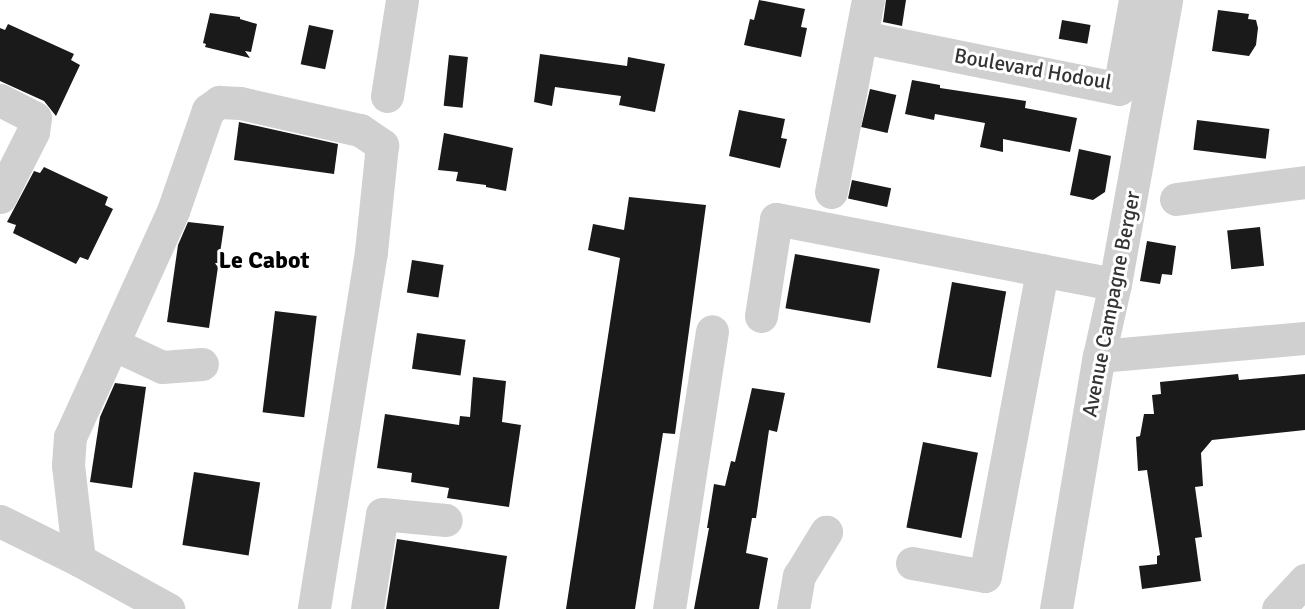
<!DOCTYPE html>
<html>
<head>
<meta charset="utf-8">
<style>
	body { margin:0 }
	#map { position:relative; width:1305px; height:609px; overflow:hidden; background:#fff; font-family:Signika,sans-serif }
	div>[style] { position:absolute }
	.building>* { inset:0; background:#1a1a1a; transform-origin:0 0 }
	.minor>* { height:33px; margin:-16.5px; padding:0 16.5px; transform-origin:16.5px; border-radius:16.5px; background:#d0d0d0 }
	span { translate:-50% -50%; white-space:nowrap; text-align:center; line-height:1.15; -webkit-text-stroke:6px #fff; paint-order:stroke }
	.street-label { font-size:21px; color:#333 }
	.quarter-label { font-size:24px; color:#000; font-weight:700 }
</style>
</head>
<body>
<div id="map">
	<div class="building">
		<div style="clip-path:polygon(759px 0,805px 9px,801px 27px,807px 28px,801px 57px,744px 45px,750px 19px,754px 20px)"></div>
		<div style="clip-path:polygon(886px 0,906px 0,902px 26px,883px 22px)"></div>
		<div style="clip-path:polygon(1218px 10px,1249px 14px,1248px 19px,1256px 20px,1258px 28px,1256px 45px,1249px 56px,1212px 51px)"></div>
		<div style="clip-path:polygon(210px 13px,240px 17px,240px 19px,257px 24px,251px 52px,245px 51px,250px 58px,205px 47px,206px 44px,203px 43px)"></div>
		<div style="left:1062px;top:20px;width:29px;height:19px;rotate:10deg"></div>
		<div style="clip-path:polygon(8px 24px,74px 54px,71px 60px,80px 65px,56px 116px,44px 101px,0 81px,0 28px,5px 30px)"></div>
		<div style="left:309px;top:25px;width:25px;height:40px;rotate:12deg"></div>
		<div style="clip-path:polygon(540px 54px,627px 66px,628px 57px,665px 64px,655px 112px,619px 105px,621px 96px,555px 87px,552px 106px,534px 102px)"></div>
		<div style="left:449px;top:55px;width:19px;height:51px;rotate:6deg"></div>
		<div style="clip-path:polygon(912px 80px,940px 85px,940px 88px,1026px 101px,1025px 108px,1077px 118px,1070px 152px,1003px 139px,1003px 152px,980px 147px,985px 123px,935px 114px,934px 120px,905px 114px)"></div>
		<div style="left:870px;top:89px;width:27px;height:39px;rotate:13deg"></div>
		<div style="clip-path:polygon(739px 110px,785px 119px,781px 138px,787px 139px,780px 168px,729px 156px)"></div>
		<div style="left:1197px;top:120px;width:73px;height:30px;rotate:7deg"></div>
		<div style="clip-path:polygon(239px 122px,338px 144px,334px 174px,234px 160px)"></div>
		<div style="clip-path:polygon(444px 133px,513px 148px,506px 191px,486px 187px,486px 185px,456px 181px,458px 172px,438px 170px)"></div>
		<div style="clip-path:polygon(1079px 149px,1111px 156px,1105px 192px,1093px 200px,1070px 195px)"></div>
		<div style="clip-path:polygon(44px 167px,108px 197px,105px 205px,113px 209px,88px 260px,80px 257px,76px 264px,13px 233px,16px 225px,7px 222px,34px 171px,40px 173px)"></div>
		<div style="left:852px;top:180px;width:40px;height:19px;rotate:12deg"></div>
		<div style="clip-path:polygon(629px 197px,706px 205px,675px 434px,663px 433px,635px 609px,566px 609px,620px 258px,588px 250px,593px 224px,624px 230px)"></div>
		<div style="clip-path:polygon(188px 222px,224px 226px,209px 328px,167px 322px,178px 245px)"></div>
		<div style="left:1260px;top:227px;width:39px;height:33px;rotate:84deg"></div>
		<div style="clip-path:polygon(1147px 241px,1176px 246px,1172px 275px,1162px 274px,1160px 284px,1140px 281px)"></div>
		<div style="left:795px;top:254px;width:86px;height:55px;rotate:10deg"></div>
		<div style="left:412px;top:260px;width:32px;height:33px;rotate:9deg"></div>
		<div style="left:952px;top:282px;width:55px;height:87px;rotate:10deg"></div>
		<div style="left:275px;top:311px;width:42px;height:102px;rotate:7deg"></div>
		<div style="left:417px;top:333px;width:49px;height:36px;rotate:8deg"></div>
		<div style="clip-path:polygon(1238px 374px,1239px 380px,1305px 374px,1305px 430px,1212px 440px,1201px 453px,1203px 486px,1195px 487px,1202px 537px,1195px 538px,1201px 581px,1142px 589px,1139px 566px,1157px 564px,1157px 556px,1160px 555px,1147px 470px,1138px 471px,1136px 437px,1140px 436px,1144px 414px,1154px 414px,1152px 395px,1161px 394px,1160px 382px)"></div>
		<div style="clip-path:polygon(473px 377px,506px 381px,502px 422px,521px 425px,509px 507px,447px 498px,449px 488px,411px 482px,412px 473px,377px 468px,385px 414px,459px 425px,460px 416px,470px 417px)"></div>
		<div style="clip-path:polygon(115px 383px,146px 387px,132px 488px,90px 482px,100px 417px)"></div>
		<div style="clip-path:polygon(752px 388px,785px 393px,777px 432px,769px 430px,756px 518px,752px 518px,746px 553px,768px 558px,759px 609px,694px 609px,709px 528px,707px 528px,714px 484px,725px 486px,731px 461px,735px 462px)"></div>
		<div style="left:923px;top:442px;width:56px;height:87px;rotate:11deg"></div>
		<div style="left:194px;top:472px;width:67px;height:74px;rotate:9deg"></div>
		<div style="clip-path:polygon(397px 539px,507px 556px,499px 609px,386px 609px)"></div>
	</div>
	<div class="minor">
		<div style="left:862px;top:37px;width:262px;rotate:11.4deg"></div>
		<div style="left:1119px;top:89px;width:90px;rotate:-79.8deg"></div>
		<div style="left:387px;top:96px;width:97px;rotate:-81.1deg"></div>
		<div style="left:0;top:100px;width:39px;rotate:27deg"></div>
		<div style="left:35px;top:118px;width:14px;rotate:98deg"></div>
		<div style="left:33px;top:132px;width:73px;rotate:116.9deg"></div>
		<div style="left:831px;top:192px;width:196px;rotate:-79.1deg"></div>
		<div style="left:1176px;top:199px;width:130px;rotate:-7.5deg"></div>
		<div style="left:761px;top:316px;width:98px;rotate:-81.2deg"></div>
		<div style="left:776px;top:219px;width:345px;rotate:10.9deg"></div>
		<div style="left:113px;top:344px;width:54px;rotate:25.1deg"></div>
		<div style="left:162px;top:367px;width:40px;rotate:-4.3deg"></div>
		<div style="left:1099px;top:356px;width:207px;rotate:-5deg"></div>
		<div style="left:0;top:521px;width:88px;rotate:26.3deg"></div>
		<div style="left:79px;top:560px;width:102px;rotate:28.8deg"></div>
		<div style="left:79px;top:560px;width:96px;rotate:-96.6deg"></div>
		<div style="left:68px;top:465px;width:28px;rotate:-86deg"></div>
		<div style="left:70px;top:437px;width:248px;rotate:-65.5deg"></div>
		<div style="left:173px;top:211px;width:107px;rotate:-70.9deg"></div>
		<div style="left:208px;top:110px;width:14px;rotate:-36deg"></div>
		<div style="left:219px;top:102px;width:21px;rotate:3deg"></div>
		<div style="left:240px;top:103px;width:123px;rotate:12.7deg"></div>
		<div style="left:360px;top:130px;width:27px;rotate:34deg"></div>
		<div style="left:382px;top:145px;width:108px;rotate:95.9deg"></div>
		<div style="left:371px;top:252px;width:362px;rotate:99.1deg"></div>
		<div style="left:912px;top:563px;width:74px;rotate:10.1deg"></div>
		<div style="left:985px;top:576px;width:311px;rotate:-79.4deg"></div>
		<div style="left:367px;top:609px;width:96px;rotate:-81deg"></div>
		<div style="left:382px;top:514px;width:64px;rotate:5.4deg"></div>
		<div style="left:669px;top:609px;width:281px;rotate:-81.2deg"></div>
		<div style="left:793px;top:609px;width:34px;rotate:-80deg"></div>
		<div style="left:799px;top:576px;width:52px;rotate:-58.5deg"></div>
		<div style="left:1056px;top:609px;width:257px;rotate:-80.4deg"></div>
		<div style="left:1099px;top:356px;width:74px;rotate:-77.5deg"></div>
		<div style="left:1115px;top:284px;width:289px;rotate:-79.8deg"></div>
		<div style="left:1278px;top:609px;width:40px;rotate:-47deg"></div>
	</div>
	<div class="street-label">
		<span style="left:1033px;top:69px;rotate:10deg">Boulevard Hodoul</span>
		<span style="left:1111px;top:304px;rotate:-79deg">Avenue Campagne Berger</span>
	</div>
	<div class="quarter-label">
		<span style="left:264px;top:261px">Le Cabot</span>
	</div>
</div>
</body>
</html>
